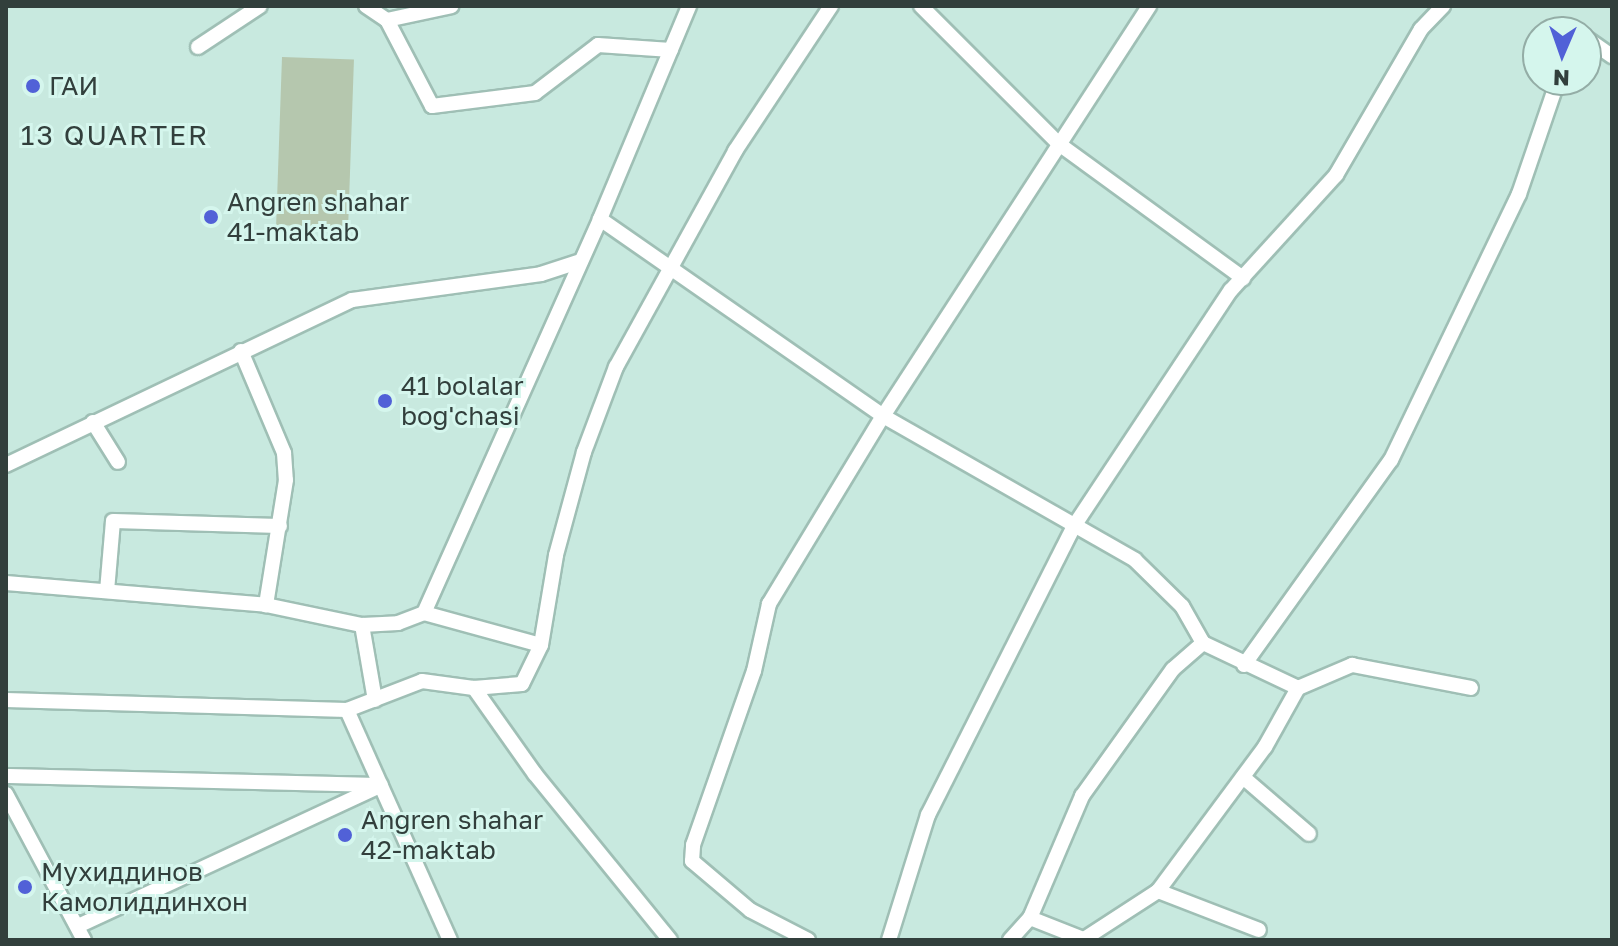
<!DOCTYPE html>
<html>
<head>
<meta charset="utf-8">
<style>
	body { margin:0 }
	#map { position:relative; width:1618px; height:946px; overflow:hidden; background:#c8e9df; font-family:"Golos Text",sans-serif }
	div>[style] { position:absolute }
	.green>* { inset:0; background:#b5c7ae; transform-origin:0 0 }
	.roads { filter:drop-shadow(2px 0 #9fbfb5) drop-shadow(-2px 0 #9fbfb5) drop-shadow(0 2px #9fbfb5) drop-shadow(0 -2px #9fbfb5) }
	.minor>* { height:14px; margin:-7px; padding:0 7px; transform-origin:7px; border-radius:7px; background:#fff }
	.dots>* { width:22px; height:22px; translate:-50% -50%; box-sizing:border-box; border:4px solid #d5f6ed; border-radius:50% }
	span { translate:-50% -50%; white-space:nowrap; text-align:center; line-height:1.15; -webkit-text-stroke:6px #d5f6ed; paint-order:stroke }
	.poi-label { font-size:26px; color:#323f3c }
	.left { translate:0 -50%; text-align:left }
	.neighbourhood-label { font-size:28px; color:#323f3c; letter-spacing:2px }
	.frame { position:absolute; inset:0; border:8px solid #323f3c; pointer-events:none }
	.north { position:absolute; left:1522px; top:16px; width:80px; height:80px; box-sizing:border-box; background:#d5f6ed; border:2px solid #94ada6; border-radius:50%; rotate:182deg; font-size:22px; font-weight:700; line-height:32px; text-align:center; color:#323f3c }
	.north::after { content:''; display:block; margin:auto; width:28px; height:36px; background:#5161d7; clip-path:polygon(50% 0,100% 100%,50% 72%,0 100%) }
</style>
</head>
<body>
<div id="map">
	<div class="green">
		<div style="left:282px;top:57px;width:72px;height:168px;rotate:2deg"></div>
	</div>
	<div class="roads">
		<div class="minor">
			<div style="left:366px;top:6px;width:25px;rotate:34deg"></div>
			<div style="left:387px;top:20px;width:97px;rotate:62.4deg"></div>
			<div style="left:432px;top:106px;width:104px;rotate:-7.2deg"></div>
			<div style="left:535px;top:93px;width:79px;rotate:-37.3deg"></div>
			<div style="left:598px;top:45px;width:73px;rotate:3.9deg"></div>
			<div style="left:921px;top:6px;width:195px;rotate:45deg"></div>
			<div style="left:1059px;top:144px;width:228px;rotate:36.1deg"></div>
			<div style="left:387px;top:20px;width:66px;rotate:-12.2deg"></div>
			<div style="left:1586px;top:38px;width:32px;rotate:35deg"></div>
			<div style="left:198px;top:47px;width:74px;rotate:-33.5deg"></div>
			<div style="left:600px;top:219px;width:345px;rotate:34.8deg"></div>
			<div style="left:883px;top:416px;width:290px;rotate:29.7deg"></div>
			<div style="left:1135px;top:560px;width:66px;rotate:44.4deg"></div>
			<div style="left:1182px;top:606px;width:43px;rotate:60.4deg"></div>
			<div style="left:1203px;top:643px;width:105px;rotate:25.3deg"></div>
			<div style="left:241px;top:351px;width:111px;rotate:67.1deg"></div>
			<div style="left:284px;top:453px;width:27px;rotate:86deg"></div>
			<div style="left:286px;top:480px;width:127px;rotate:99.1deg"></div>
			<div style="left:93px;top:422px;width:47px;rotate:58deg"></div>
			<div style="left:6px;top:465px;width:383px;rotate:-25.5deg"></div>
			<div style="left:352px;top:300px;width:191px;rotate:-7.8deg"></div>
			<div style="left:541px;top:274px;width:42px;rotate:-18deg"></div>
			<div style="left:6px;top:583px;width:261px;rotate:4.8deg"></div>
			<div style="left:266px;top:605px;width:98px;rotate:11.8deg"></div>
			<div style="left:362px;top:625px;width:36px;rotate:-3deg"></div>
			<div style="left:398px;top:623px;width:28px;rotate:-21deg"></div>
			<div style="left:424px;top:613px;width:121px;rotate:15.3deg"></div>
			<div style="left:107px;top:591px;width:70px;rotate:-85.1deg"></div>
			<div style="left:113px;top:521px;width:167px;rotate:1.7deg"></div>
			<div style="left:424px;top:613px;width:432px;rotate:-65.9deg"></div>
			<div style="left:600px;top:219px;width:231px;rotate:-67.3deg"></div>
			<div style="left:362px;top:625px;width:76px;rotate:80.2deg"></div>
			<div style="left:1244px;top:665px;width:252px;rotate:-54.4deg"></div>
			<div style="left:1391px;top:460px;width:295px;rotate:-64.3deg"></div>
			<div style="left:1519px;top:194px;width:120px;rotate:-71.1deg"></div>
			<div style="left:474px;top:688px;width:105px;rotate:54.7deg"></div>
			<div style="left:535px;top:774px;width:214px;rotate:50.9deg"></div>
			<div style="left:6px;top:700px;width:341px;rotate:1.7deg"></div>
			<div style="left:347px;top:710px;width:80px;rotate:-21.1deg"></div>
			<div style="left:422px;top:681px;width:52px;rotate:7.7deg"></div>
			<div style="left:474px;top:688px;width:48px;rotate:-4.8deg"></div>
			<div style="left:522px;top:684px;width:43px;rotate:-64deg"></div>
			<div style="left:541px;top:645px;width:91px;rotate:-80.5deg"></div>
			<div style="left:556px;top:555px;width:107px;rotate:-74.8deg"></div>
			<div style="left:584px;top:452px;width:91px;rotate:-69.4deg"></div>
			<div style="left:616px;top:367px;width:247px;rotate:-61.1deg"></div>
			<div style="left:735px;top:151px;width:174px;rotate:-56.5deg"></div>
			<div style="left:347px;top:710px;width:252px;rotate:65.9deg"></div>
			<div style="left:6px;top:776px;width:375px;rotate:1.4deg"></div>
			<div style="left:1243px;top:777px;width:87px;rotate:40.8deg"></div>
			<div style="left:6px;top:794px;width:166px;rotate:61.9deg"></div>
			<div style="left:1158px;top:891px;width:108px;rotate:21.1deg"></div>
			<div style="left:1030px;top:918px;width:60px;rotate:21.4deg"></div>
			<div style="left:78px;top:926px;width:330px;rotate:-24.9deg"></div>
			<div style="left:1084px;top:939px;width:88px;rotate:-33deg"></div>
			<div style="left:1158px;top:891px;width:179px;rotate:-53.4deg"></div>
			<div style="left:1265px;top:747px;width:68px;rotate:-60.8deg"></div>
			<div style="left:1298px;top:688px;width:59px;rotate:-23.1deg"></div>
			<div style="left:1352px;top:665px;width:121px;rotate:10.9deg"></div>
			<div style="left:808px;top:940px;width:65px;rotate:-152.7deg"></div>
			<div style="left:750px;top:910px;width:76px;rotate:-139.8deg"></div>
			<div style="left:692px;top:861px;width:16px;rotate:-86deg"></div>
			<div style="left:693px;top:845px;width:184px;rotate:-70.7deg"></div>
			<div style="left:754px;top:671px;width:69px;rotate:-77.4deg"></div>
			<div style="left:769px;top:604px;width:220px;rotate:-58.8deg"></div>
			<div style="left:883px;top:416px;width:489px;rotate:-57deg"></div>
			<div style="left:889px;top:940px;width:131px;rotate:-72.7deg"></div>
			<div style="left:928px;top:815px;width:324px;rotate:-63.2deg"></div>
			<div style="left:1074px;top:526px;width:283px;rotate:-56.4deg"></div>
			<div style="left:1231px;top:290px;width:156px;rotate:-47.6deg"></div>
			<div style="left:1336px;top:175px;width:169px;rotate:-59.8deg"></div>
			<div style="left:1421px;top:29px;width:32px;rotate:-46deg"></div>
			<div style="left:1010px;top:940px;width:30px;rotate:-48deg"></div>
			<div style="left:1030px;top:918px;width:133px;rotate:-66.9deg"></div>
			<div style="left:1082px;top:796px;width:156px;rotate:-54.4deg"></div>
			<div style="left:1173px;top:669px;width:40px;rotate:-41deg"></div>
		</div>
	</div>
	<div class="dots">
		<div style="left:33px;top:86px;background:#5161d7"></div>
		<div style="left:211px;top:217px;background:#5161d7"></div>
		<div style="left:385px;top:401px;background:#5161d7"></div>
		<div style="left:345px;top:835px;background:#5161d7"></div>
		<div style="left:25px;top:887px;background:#5161d7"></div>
	</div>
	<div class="poi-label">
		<span class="left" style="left:49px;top:86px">ГАИ</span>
		<span class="left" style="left:227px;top:217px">Angren shahar<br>41-maktab</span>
		<span class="left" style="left:401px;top:401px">41 bolalar<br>bog'chasi</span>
		<span class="left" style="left:361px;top:835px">Angren shahar<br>42-maktab</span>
		<span class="left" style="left:41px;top:887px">Мухиддинов<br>Камолиддинхон</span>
	</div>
	<div class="neighbourhood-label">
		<span style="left:115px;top:135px">13 QUARTER</span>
	</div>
	<div class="frame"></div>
	<div class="north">N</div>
</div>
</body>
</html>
